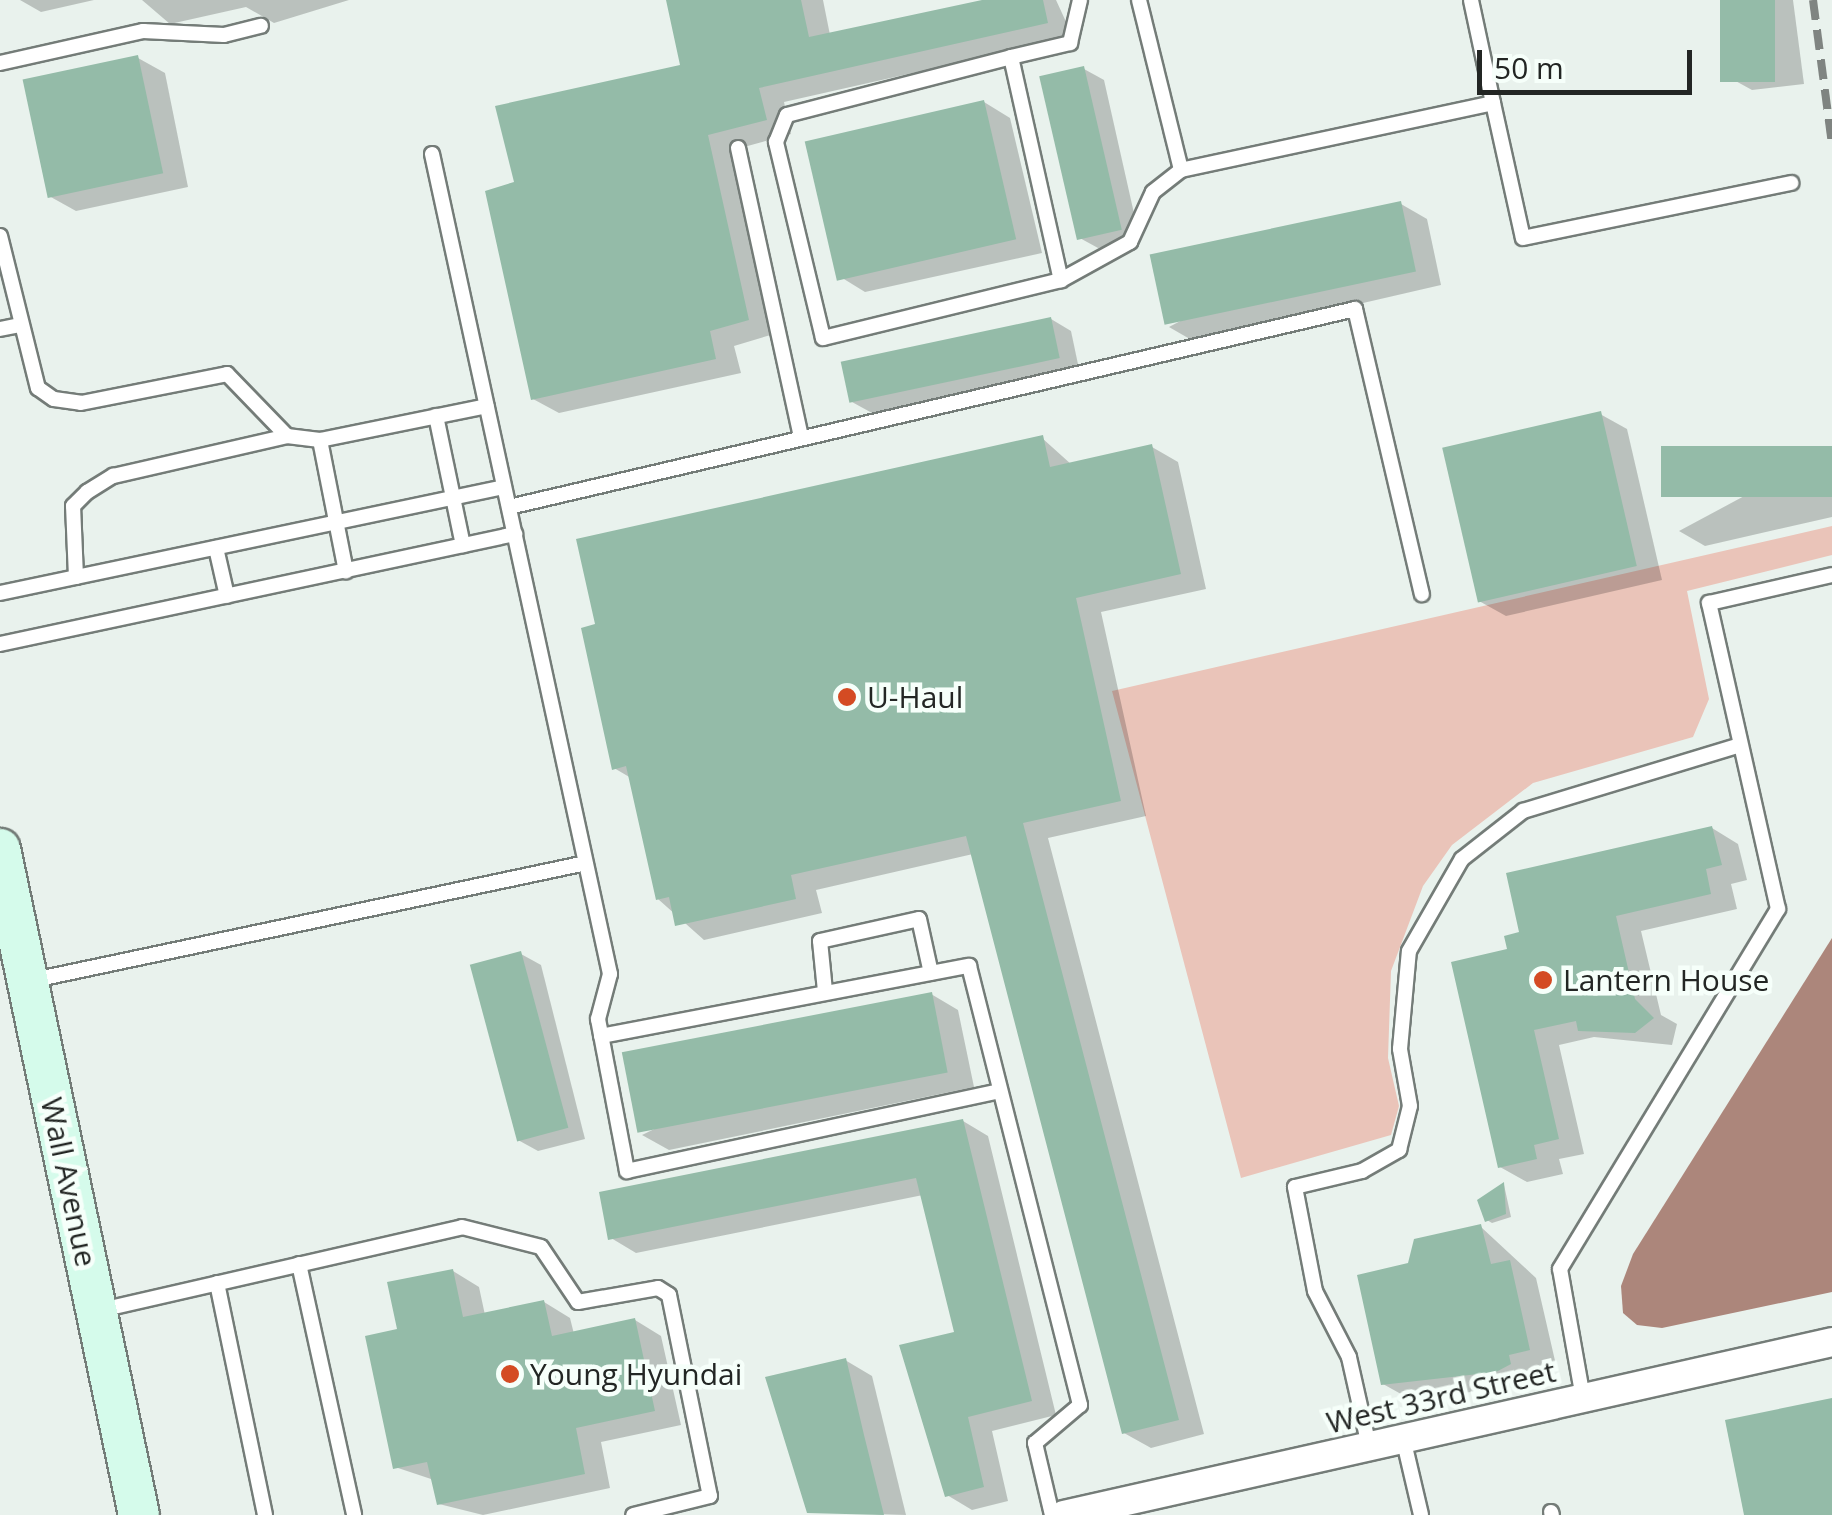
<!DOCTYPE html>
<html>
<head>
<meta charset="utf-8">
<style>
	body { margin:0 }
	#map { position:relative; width:1832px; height:1515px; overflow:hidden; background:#e9f2ed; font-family:"Open Sans",sans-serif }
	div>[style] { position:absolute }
	.green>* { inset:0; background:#eac4b9 }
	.water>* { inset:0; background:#ac867b }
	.shadow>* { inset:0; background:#0003 }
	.building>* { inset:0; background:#94bba8; transform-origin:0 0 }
	.roads { filter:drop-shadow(2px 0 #747c78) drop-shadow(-2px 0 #747c78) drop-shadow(0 2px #747c78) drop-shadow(0 -2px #747c78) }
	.service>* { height:14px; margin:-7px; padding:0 7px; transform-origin:7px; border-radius:7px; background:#fff }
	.minor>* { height:28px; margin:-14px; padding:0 14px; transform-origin:14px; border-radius:14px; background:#fff }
	.secondary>* { height:40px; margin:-20px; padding:0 20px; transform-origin:20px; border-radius:20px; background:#d5fbeb }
	.rail>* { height:8px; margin-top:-4px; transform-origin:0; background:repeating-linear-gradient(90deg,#7f8481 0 20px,transparent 0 30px) }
	.dots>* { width:28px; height:28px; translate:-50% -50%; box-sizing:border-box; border:5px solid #f6fffa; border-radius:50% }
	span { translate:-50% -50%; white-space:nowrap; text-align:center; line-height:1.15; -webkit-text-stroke:9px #f6fffa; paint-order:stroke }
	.poi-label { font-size:30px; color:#232624 }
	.left { translate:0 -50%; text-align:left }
	.street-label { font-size:30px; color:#232624 }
	.scale { position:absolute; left:1477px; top:50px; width:215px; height:45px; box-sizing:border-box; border:5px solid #232624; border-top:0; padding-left:12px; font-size:30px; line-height:35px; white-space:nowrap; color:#232624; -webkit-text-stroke:8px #f6fffa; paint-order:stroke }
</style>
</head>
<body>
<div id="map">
	<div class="green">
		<div style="clip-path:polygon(1832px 526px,1832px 555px,1687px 591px,1709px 699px,1693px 737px,1533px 783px,1452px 845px,1423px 886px,1391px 971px,1388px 1058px,1399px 1106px,1391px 1135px,1241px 1178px,1112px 691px)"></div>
	</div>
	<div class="water">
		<div style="clip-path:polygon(1832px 938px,1832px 1292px,1662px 1328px,1637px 1325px,1623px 1313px,1621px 1286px,1633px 1254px)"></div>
	</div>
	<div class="shadow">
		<div style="clip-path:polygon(20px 0,94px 0,41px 12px)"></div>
		<div style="clip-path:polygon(142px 0,349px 0,274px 23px,246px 7px,170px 24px)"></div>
		<div style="clip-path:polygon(668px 0,823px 0,830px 35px,994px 0,1056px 0,1073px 37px,784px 102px,791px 134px,733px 150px,774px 334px,734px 346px,741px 373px,559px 413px,533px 399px,517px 184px,683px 67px)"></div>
		<div style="clip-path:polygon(1722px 0,1793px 0,1804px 84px,1752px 90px,1732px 79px)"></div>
		<div style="clip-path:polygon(138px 58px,165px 73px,188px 187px,76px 211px,49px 196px)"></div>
		<div style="clip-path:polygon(1084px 69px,1104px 80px,1140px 240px,1098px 248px,1078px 237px)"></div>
		<div style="clip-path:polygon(984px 102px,1010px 118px,1042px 253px,865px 292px,839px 276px)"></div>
		<div style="clip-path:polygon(1401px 204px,1427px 219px,1441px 285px,1195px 342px,1169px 327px)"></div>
		<div style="clip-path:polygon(1051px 319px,1071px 331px,1079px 369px,872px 413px,852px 402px)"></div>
		<div style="clip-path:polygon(1600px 414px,1627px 429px,1662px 580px,1506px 616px,1479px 601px)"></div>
		<div style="clip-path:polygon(1042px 438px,1072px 465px,1152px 447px,1178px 462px,1206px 589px,1101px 612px,1146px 816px,1048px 838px,1204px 1434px,1151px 1448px,1124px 1433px,973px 854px,816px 890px,822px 913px,704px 940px,658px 899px,631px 778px,614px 768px)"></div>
		<div style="clip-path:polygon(1832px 449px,1832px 517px,1705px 546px,1679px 531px)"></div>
		<div style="clip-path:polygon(1712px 828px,1738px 844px,1747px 880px,1731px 884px,1737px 909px,1641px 931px,1661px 1015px,1677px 1024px,1672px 1045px,1594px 1037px,1559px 1045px,1584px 1154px,1559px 1159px,1563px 1174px,1527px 1182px,1500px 1167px,1510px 951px,1522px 934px)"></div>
		<div style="clip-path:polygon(521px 954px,541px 965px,585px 1139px,538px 1151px,518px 1140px)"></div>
		<div style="clip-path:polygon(931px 994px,958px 1010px,974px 1087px,669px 1150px,642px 1135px)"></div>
		<div style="clip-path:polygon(963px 1121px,988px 1136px,1056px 1415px,992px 1431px,1008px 1501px,972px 1510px,947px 1495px,957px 1334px,923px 1195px,636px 1253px,611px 1238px)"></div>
		<div style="clip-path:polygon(1504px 1185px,1511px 1217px,1492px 1223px,1487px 1220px)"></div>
		<div style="clip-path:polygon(1481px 1227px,1536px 1278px,1556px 1365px,1534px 1370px,1537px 1379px,1524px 1386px,1410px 1399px,1383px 1384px,1410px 1265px)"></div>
		<div style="clip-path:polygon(453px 1271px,479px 1287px,485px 1315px,544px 1302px,570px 1318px,574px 1334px,635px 1320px,661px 1336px,681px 1425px,601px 1442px,610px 1488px,483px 1515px,439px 1504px,434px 1480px,395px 1467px,400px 1331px)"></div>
		<div style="clip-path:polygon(845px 1360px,872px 1376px,906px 1515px,809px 1512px)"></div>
	</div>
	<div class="building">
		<div style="clip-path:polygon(666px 0,801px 0,809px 37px,982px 0,1043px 0,1048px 23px,759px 88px,767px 120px,708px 135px,749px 320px,710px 331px,716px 359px,531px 400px,485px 191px,514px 182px,495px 106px,680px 65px)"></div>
		<div style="left:1720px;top:0;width:55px;height:82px"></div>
		<div style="left:138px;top:55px;width:121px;height:118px;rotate:78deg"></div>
		<div style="left:1084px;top:66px;width:168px;height:46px;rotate:77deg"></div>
		<div style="left:984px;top:100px;width:143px;height:184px;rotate:77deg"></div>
		<div style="left:1401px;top:201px;width:72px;height:257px;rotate:78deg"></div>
		<div style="left:1051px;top:317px;width:42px;height:215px;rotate:78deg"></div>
		<div style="left:1601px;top:411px;width:159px;height:163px;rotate:77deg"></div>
		<div style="clip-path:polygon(1043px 435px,1050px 467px,1152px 444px,1181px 574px,1076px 598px,1121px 801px,1023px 823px,1179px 1420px,1122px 1434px,966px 836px,791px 875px,796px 899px,675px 926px,669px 897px,656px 900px,626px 766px,612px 770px,581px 628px,595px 624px,576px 539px)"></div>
		<div style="left:1832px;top:446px;width:51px;height:171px;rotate:90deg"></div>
		<div style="clip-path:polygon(1712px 826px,1722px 865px,1706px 869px,1711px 894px,1616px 916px,1635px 999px,1654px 1018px,1635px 1033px,1578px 1031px,1576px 1021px,1534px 1030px,1559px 1139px,1534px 1145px,1537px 1159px,1498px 1168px,1451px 962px,1507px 949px,1504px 936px,1519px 932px,1506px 873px)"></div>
		<div style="left:521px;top:951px;width:183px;height:53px;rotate:75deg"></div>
		<div style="left:932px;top:992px;width:82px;height:316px;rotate:79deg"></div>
		<div style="clip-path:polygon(963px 1119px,1032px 1401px,968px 1417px,984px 1487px,945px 1497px,899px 1345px,954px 1332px,916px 1178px,608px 1240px,599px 1192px)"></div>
		<div style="clip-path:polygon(1504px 1182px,1506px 1214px,1485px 1222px,1477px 1200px)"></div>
		<div style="clip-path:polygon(1481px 1224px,1491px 1264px,1510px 1260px,1530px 1350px,1509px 1355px,1511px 1364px,1496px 1372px,1381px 1385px,1357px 1275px,1408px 1263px,1414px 1239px)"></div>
		<div style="clip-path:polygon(453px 1269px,463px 1317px,544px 1300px,552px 1336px,635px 1318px,655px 1411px,576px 1428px,585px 1474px,437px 1505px,427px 1462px,393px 1469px,365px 1336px,397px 1329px,387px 1282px)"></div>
		<div style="clip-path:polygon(846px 1358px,864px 1435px,884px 1515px,807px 1513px,765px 1377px)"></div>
		<div style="clip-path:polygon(1832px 1398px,1832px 1515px,1744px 1515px,1725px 1420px)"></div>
	</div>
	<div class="roads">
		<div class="service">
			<div style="left:1139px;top:0;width:175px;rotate:76.1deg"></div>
			<div style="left:1181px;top:170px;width:319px;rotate:-12.1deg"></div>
			<div style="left:1493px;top:103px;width:105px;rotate:-102.1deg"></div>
			<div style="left:1011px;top:57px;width:229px;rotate:77.4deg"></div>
			<div style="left:1061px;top:280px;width:245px;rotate:166.3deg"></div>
			<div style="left:823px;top:338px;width:202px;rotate:-103.5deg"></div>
			<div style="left:776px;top:142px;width:29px;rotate:-68deg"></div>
			<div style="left:787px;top:115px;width:231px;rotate:-14.5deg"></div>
			<div style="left:1011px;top:57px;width:61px;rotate:-13.3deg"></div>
			<div style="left:1070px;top:43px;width:44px;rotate:-76.9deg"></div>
			<div style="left:0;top:63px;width:147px;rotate:-12.6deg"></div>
			<div style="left:143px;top:31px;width:81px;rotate:2.8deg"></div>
			<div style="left:224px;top:35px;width:38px;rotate:-14deg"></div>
			<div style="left:1493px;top:103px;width:138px;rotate:77.5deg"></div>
			<div style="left:1523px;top:238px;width:274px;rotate:-11.6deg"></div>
			<div style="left:738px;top:148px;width:297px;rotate:77.7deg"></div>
			<div style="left:432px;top:154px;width:839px;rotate:77.75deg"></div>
			<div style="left:610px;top:974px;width:47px;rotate:104.9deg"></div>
			<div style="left:598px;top:1019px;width:155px;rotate:79.2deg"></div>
			<div style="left:627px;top:1171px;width:381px;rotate:-12.1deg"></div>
			<div style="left:0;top:236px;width:157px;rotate:76deg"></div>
			<div style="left:38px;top:388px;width:19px;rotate:35deg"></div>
			<div style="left:54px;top:399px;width:27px;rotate:8deg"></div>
			<div style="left:81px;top:403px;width:149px;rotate:-11.2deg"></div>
			<div style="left:227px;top:374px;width:86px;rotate:45.9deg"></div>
			<div style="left:287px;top:436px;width:33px;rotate:7deg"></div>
			<div style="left:320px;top:440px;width:170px;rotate:-11.5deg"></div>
			<div style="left:1061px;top:280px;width:79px;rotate:-28.8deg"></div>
			<div style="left:1130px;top:242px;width:55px;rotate:-65.3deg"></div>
			<div style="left:1153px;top:192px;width:36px;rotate:-38deg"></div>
			<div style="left:0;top:329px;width:21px;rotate:-11deg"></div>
			<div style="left:436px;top:416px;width:132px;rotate:78.2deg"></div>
			<div style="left:320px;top:440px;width:134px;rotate:78.8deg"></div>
			<div style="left:509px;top:507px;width:869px;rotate:-13.17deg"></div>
			<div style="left:1355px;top:309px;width:293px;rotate:76.8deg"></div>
			<div style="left:216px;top:548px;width:49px;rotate:77.1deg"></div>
			<div style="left:76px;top:577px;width:71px;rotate:-92.4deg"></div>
			<div style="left:73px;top:506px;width:20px;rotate:-45deg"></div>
			<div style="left:87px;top:492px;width:31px;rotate:-32deg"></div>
			<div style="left:113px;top:476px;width:179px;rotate:-12.9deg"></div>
			<div style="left:0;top:593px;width:515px;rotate:-11.88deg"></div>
			<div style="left:0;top:644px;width:527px;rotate:-12.06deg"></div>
			<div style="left:29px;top:981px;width:569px;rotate:-11.96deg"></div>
			<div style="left:825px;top:991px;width:50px;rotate:-95.7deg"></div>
			<div style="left:820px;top:941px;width:101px;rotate:-12.5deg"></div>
			<div style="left:919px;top:919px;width:55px;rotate:77.5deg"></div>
			<div style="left:601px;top:1036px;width:375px;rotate:-10.8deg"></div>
			<div style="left:969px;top:966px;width:453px;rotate:75.8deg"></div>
			<div style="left:1080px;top:1405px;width:59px;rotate:139.8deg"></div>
			<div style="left:1035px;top:1443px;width:74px;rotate:76.7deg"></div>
			<div style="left:299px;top:1264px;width:257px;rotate:77.6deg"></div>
			<div style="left:217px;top:1283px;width:237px;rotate:78.3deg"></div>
			<div style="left:101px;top:1310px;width:370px;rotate:-12.9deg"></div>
			<div style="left:462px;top:1227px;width:81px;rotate:14.2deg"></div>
			<div style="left:541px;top:1247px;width:66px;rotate:56.1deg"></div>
			<div style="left:578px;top:1302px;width:81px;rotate:-9.9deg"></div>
			<div style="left:658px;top:1288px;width:13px;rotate:32deg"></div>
			<div style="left:669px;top:1295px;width:205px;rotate:78.5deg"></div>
			<div style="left:710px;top:1496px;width:79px;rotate:166.1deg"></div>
			<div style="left:1583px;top:1398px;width:131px;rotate:-100.1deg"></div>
			<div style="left:1560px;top:1269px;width:421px;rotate:-58.8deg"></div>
			<div style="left:1778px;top:909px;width:314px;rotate:-102.7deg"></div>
			<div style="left:1709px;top:603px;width:126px;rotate:-12.8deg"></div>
			<div style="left:1403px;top:1438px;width:79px;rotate:76.8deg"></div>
			<div style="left:1369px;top:1446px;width:91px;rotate:-102.7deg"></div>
			<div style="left:1349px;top:1357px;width:74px;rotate:-117.3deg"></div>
			<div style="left:1315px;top:1291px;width:106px;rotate:-100.9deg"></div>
			<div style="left:1295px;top:1187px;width:69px;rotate:-13.4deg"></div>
			<div style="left:1362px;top:1171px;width:43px;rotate:-29.6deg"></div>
			<div style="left:1399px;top:1150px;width:45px;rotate:-76deg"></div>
			<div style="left:1410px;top:1106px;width:58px;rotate:-100deg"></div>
			<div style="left:1400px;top:1049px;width:98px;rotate:-84.8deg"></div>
			<div style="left:1409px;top:951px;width:106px;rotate:-60.1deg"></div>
			<div style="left:1462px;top:859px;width:78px;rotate:-38.2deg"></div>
			<div style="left:1523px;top:811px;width:227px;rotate:-16.9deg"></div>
			<div style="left:1551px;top:1512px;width:3px;rotate:72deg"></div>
		</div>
		<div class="minor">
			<div style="left:1064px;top:1515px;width:787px;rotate:-12.69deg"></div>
		</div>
		<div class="secondary">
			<div style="left:0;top:849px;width:680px;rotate:78.21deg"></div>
		</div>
	</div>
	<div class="rail">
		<div style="left:1813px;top:0;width:146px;rotate:82.5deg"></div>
	</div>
	<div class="dots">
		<div style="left:847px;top:697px;background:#d44b23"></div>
		<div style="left:1543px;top:980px;background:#d44b23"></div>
		<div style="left:510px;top:1374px;background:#d44b23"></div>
	</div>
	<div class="poi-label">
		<span class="left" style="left:867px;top:697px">U-Haul</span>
		<span class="left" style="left:1563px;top:980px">Lantern House</span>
		<span class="left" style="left:530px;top:1374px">Young Hyundai</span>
	</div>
	<div class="street-label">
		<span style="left:69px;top:1182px;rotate:78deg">Wall Avenue</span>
		<span style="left:1441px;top:1397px;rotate:-13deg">West 33rd Street</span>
	</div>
	<div class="scale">50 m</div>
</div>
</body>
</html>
